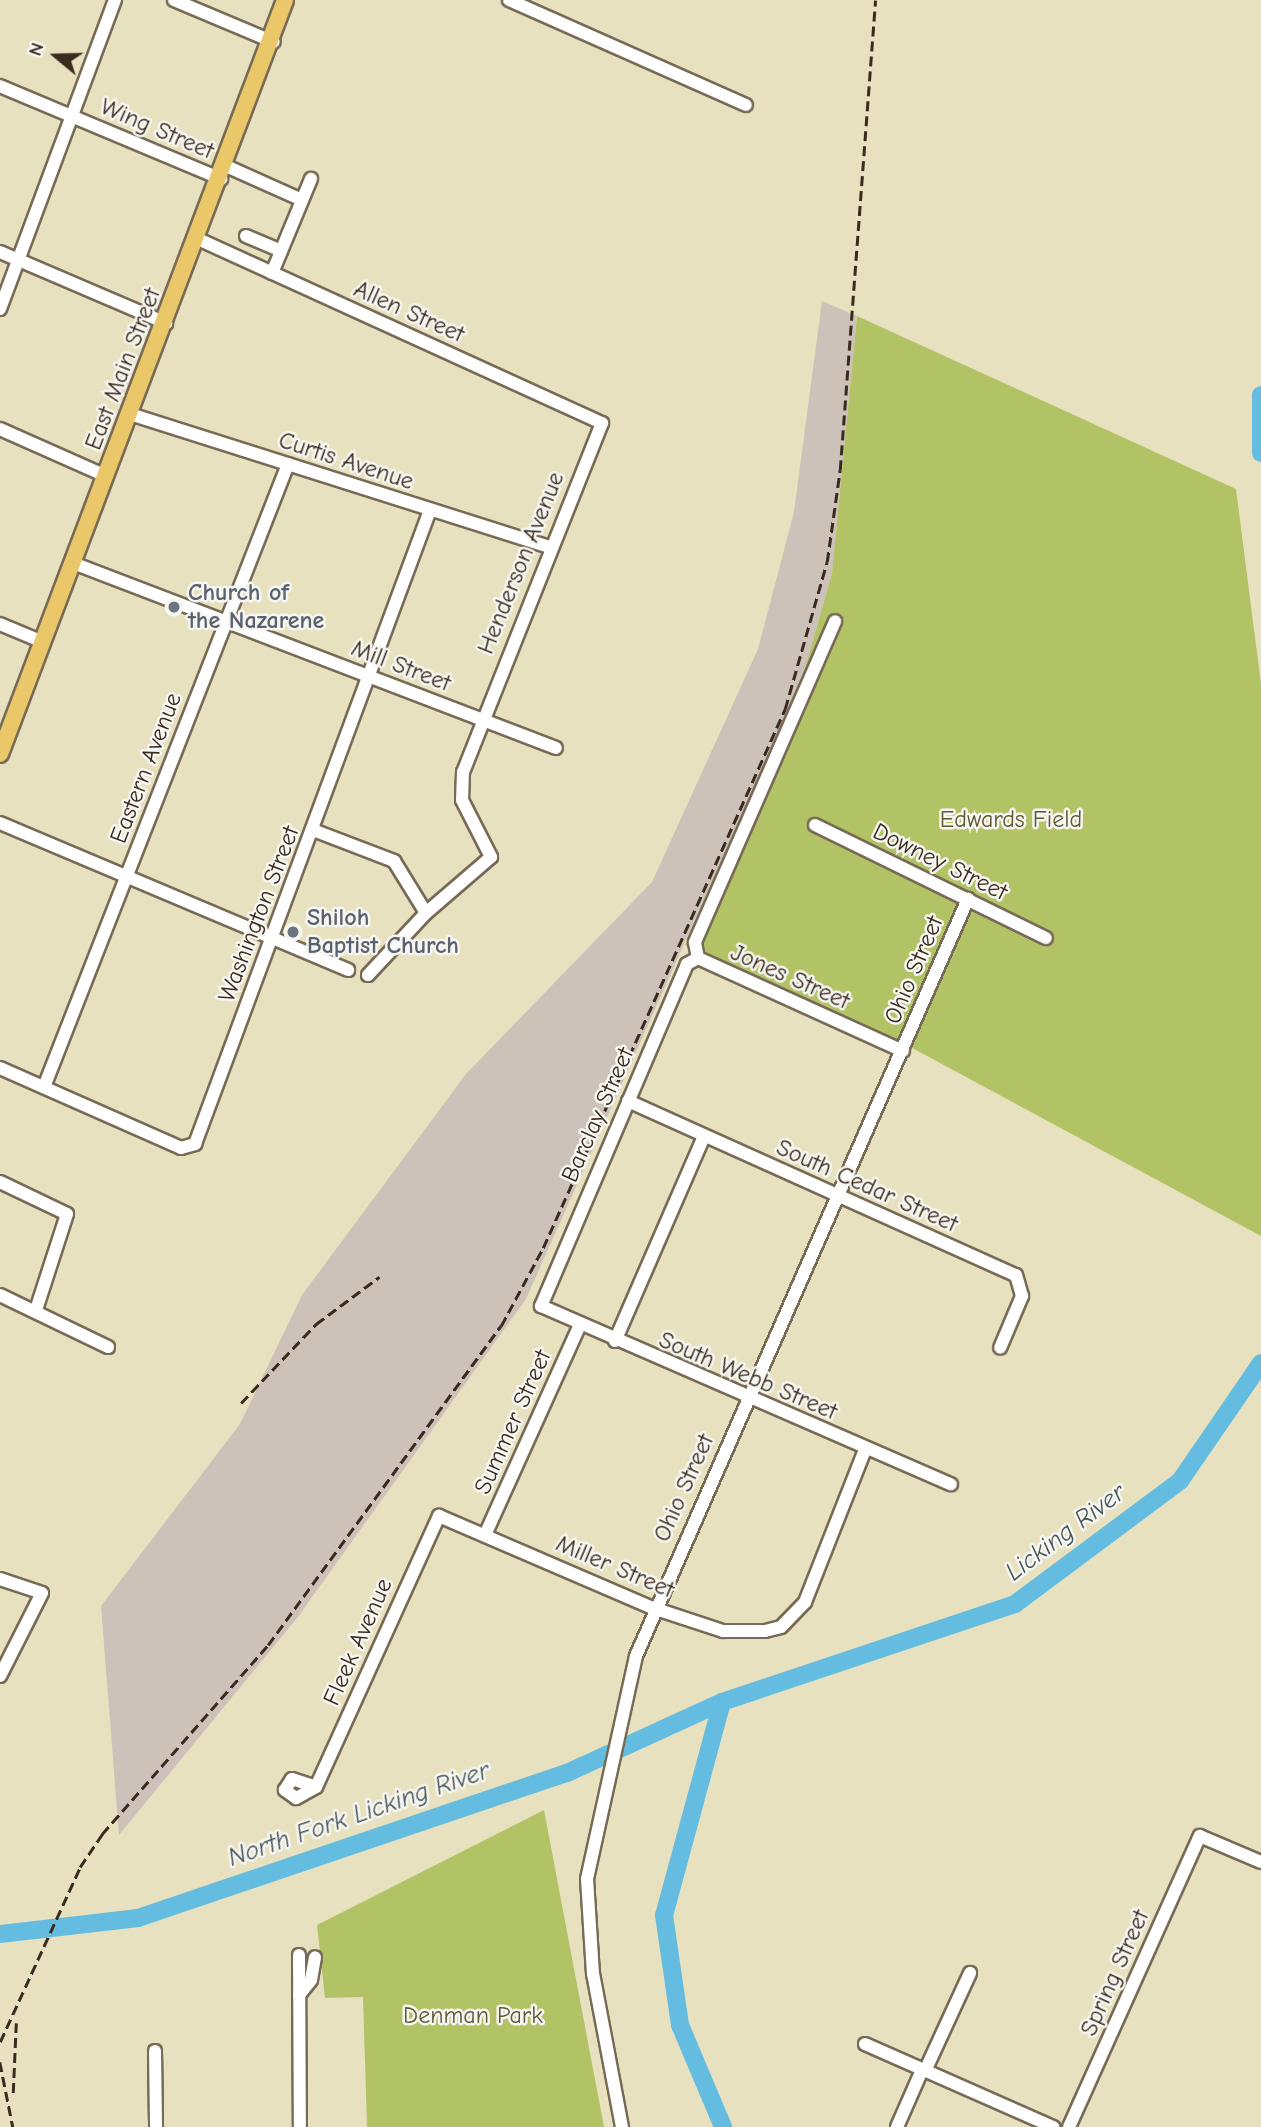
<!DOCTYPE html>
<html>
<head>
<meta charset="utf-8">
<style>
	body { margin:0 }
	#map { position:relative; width:1261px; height:2127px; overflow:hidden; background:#e7e1bf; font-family:"Comic Neue",sans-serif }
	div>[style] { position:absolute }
	.industrial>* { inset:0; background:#cdc2b9 }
	.green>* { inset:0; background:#b2c366 }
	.river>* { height:18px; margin:-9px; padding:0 9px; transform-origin:9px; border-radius:9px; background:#64bde1 }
	.roads { filter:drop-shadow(2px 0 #776a56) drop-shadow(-2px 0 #776a56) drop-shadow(0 2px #776a56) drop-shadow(0 -2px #776a56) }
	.minor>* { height:12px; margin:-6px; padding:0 6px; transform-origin:6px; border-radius:6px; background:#fff }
	.major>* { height:16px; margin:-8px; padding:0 8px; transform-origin:8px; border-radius:8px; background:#eac769 }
	.rail>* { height:2.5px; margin-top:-1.25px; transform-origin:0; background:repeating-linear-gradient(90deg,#3b2a1e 0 10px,transparent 0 15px) }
	.dots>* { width:19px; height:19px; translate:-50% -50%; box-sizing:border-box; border:4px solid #f6f6f2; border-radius:50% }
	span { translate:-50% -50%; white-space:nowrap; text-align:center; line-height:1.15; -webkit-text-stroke:5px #f6f6f2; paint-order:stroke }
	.street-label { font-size:24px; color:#3b2a1e }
	.worship-label { font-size:24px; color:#5b616d; font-weight:700 }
	.left { translate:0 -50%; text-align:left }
	.park-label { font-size:24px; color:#5f5834 }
	.water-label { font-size:26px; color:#475658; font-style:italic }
	.north { position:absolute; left:21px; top:21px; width:70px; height:70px; -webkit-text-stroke:5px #f6f6f2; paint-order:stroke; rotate:289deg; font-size:19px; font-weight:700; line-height:28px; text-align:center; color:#3b2a1e }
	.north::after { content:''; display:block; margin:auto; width:24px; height:32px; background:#3b2a1e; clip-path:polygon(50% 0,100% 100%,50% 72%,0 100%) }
</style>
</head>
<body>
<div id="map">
	<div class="industrial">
		<div style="clip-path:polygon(822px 301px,857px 316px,832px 573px,802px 679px,526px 1299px,297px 1618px,119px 1835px,101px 1606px,240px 1424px,302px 1295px,466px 1074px,652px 882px,758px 649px,794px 512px)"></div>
	</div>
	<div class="green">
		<div style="clip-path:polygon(857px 316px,1236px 489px,1261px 684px,1261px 1236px,903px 1043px,685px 945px,802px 679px,832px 573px)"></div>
		<div style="clip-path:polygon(544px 1810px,604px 2127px,367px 2127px,363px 1997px,325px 1998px,317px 1925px)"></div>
	</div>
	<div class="river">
		<div style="left:1261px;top:395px;width:58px;rotate:90deg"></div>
		<div style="left:722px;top:1702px;width:221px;rotate:105.2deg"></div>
		<div style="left:664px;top:1915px;width:111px;rotate:81.7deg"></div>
		<div style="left:680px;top:2025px;width:111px;rotate:67.1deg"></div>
		<div style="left:0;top:1934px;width:139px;rotate:-6.6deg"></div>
		<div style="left:138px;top:1918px;width:453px;rotate:-18.7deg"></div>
		<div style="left:567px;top:1773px;width:170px;rotate:-24.6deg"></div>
		<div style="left:722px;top:1702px;width:309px;rotate:-18.5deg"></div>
		<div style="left:1015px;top:1604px;width:206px;rotate:-36.7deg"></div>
		<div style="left:1180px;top:1481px;width:143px;rotate:-55.5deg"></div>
	</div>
	<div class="roads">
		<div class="minor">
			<div style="left:174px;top:0;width:108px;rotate:22.8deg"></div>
			<div style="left:509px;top:0;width:259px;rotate:23.9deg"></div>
			<div style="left:0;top:86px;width:240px;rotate:22.8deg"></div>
			<div style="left:226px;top:166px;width:83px;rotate:24.1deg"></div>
			<div style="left:246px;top:236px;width:38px;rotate:23deg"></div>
			<div style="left:198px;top:239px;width:444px;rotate:24.5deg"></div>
			<div style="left:602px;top:423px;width:376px;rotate:111.7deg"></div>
			<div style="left:463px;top:772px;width:28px;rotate:92deg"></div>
			<div style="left:462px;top:800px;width:64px;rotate:63deg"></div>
			<div style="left:491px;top:857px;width:86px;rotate:139.3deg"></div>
			<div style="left:426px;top:913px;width:85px;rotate:133.1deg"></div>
			<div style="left:0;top:252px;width:181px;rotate:23.2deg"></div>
			<div style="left:272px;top:273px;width:102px;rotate:-67.5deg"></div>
			<div style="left:0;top:309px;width:330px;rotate:-69.6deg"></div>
			<div style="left:130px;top:414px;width:440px;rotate:17.6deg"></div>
			<div style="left:0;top:429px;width:116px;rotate:23.9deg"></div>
			<div style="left:73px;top:563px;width:517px;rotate:20.96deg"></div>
			<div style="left:0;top:624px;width:47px;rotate:22.7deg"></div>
			<div style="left:0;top:823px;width:378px;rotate:22.9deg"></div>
			<div style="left:815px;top:825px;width:257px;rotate:26.1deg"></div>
			<div style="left:313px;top:830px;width:87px;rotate:20.9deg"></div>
			<div style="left:394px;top:861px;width:61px;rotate:58.4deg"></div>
			<div style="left:698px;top:958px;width:13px;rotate:151deg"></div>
			<div style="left:687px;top:964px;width:372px;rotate:113.1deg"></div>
			<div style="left:541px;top:1306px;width:447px;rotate:23.5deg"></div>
			<div style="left:698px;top:958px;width:16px;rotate:-101deg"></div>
			<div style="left:695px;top:942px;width:350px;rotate:-66.4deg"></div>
			<div style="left:698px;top:958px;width:225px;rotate:24.4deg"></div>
			<div style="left:0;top:1068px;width:198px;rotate:23.8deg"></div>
			<div style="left:181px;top:1148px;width:15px;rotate:-16deg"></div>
			<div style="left:195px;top:1144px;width:676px;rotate:-69.66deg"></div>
			<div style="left:44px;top:1087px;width:669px;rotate:-68.61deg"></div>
			<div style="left:628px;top:1101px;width:425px;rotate:24.2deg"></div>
			<div style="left:1016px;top:1275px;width:22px;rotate:74deg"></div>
			<div style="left:1022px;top:1296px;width:56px;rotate:112.9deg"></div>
			<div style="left:0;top:1182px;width:74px;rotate:25.5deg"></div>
			<div style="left:67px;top:1214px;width:101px;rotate:107.9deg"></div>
			<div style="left:0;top:1295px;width:120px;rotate:25.7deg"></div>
			<div style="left:615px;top:1341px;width:223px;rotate:-66.5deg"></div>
			<div style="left:485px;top:1535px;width:228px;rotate:-65.7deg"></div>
			<div style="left:0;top:1579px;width:44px;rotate:18.4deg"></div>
			<div style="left:42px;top:1593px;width:93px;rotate:116.8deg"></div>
			<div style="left:292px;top:1779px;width:25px;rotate:18deg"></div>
			<div style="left:316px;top:1787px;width:23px;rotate:151deg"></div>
			<div style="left:296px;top:1798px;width:14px;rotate:-144deg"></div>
			<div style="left:285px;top:1790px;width:13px;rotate:-58deg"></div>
			<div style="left:316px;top:1787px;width:298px;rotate:-65.6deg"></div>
			<div style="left:439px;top:1516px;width:233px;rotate:23.3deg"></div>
			<div style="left:653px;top:1608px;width:74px;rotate:18.2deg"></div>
			<div style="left:723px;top:1631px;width:42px"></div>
			<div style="left:765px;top:1631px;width:16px;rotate:-14deg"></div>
			<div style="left:781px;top:1627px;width:35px;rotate:-46deg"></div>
			<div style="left:805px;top:1602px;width:163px;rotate:-68.5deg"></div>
			<div style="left:299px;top:1955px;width:172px;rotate:89.7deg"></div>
			<div style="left:299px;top:1995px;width:19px;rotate:-51deg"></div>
			<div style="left:311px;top:1980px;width:23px;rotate:-80deg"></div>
			<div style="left:865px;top:2044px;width:206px;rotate:23.8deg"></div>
			<div style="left:155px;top:2051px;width:76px;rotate:89.2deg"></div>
			<div style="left:925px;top:2071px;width:108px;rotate:-65.3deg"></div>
			<div style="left:622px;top:2127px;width:156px;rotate:-100.7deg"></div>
			<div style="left:593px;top:1974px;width:95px;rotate:-93.6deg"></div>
			<div style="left:587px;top:1879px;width:228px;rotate:-77.6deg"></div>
			<div style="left:636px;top:1656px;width:827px;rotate:-66.32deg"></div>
			<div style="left:897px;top:2127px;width:62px;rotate:-66.3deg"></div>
			<div style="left:1069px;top:2127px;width:319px;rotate:-65.8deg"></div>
			<div style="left:1200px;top:1836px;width:66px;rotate:23.1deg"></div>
		</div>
		<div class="major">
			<div style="left:0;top:754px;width:806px;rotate:-69.29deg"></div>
		</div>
	</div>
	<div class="rail">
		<div style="left:241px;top:1403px;width:109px;rotate:-46.5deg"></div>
		<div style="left:316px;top:1324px;width:79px;rotate:-36.7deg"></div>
		<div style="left:0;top:2042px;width:192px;rotate:-65.4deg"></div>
		<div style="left:80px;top:1867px;width:40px;rotate:-56deg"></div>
		<div style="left:102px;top:1834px;width:252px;rotate:-48.7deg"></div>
		<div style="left:268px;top:1645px;width:395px;rotate:-53.9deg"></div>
		<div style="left:501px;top:1326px;width:89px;rotate:-61.7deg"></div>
		<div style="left:543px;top:1248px;width:591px;rotate:-65.82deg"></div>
		<div style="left:785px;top:709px;width:153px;rotate:-74.1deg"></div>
		<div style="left:827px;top:562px;width:93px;rotate:-82deg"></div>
		<div style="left:840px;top:470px;width:471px;rotate:-85.7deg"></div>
		<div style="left:0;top:2062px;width:66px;rotate:78.7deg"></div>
		<div style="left:13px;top:2093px;width:70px;rotate:-87.5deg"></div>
	</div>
	<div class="dots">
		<div style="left:174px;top:607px;background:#6b7280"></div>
		<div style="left:293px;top:932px;background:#6b7280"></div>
	</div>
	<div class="street-label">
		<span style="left:157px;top:129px;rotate:23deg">Wing Street</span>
		<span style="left:409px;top:312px;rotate:24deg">Allen Street</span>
		<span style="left:123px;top:369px;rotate:-69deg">East Main Street</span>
		<span style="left:346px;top:461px;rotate:18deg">Curtis Avenue</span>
		<span style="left:521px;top:563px;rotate:-68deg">Henderson Avenue</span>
		<span style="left:401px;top:666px;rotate:21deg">Mill Street</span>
		<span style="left:146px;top:768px;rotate:-69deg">Eastern Avenue</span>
		<span style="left:940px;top:862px;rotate:26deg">Downey Street</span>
		<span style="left:259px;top:914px;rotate:-69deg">Washington Street</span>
		<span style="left:914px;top:970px;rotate:-67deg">Ohio Street</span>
		<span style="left:790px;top:977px;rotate:24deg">Jones Street</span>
		<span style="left:598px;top:1115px;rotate:-66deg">Barclay Street</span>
		<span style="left:867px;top:1186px;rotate:24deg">South Cedar Street</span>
		<span style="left:748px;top:1376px;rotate:23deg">South Webb Street</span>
		<span style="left:513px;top:1422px;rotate:-66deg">Summer Street</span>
		<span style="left:684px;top:1488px;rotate:-66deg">Ohio Street</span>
		<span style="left:615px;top:1567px;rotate:23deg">Miller Street</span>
		<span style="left:358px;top:1642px;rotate:-66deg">Fleek Avenue</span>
		<span style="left:1115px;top:1973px;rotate:-66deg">Spring Street</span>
	</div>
	<div class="worship-label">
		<span class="left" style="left:188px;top:607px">Church of<br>the Nazarene</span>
		<span class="left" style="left:307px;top:932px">Shiloh<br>Baptist Church</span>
	</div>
	<div class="park-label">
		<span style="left:1011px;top:820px">Edwards Field</span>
		<span style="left:473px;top:2016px">Denman Park</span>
	</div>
	<div class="water-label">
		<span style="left:1066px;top:1533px;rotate:-37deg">Licking River</span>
		<span style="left:359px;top:1815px;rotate:-19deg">North Fork Licking River</span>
	</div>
	<div class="north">N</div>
</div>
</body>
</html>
